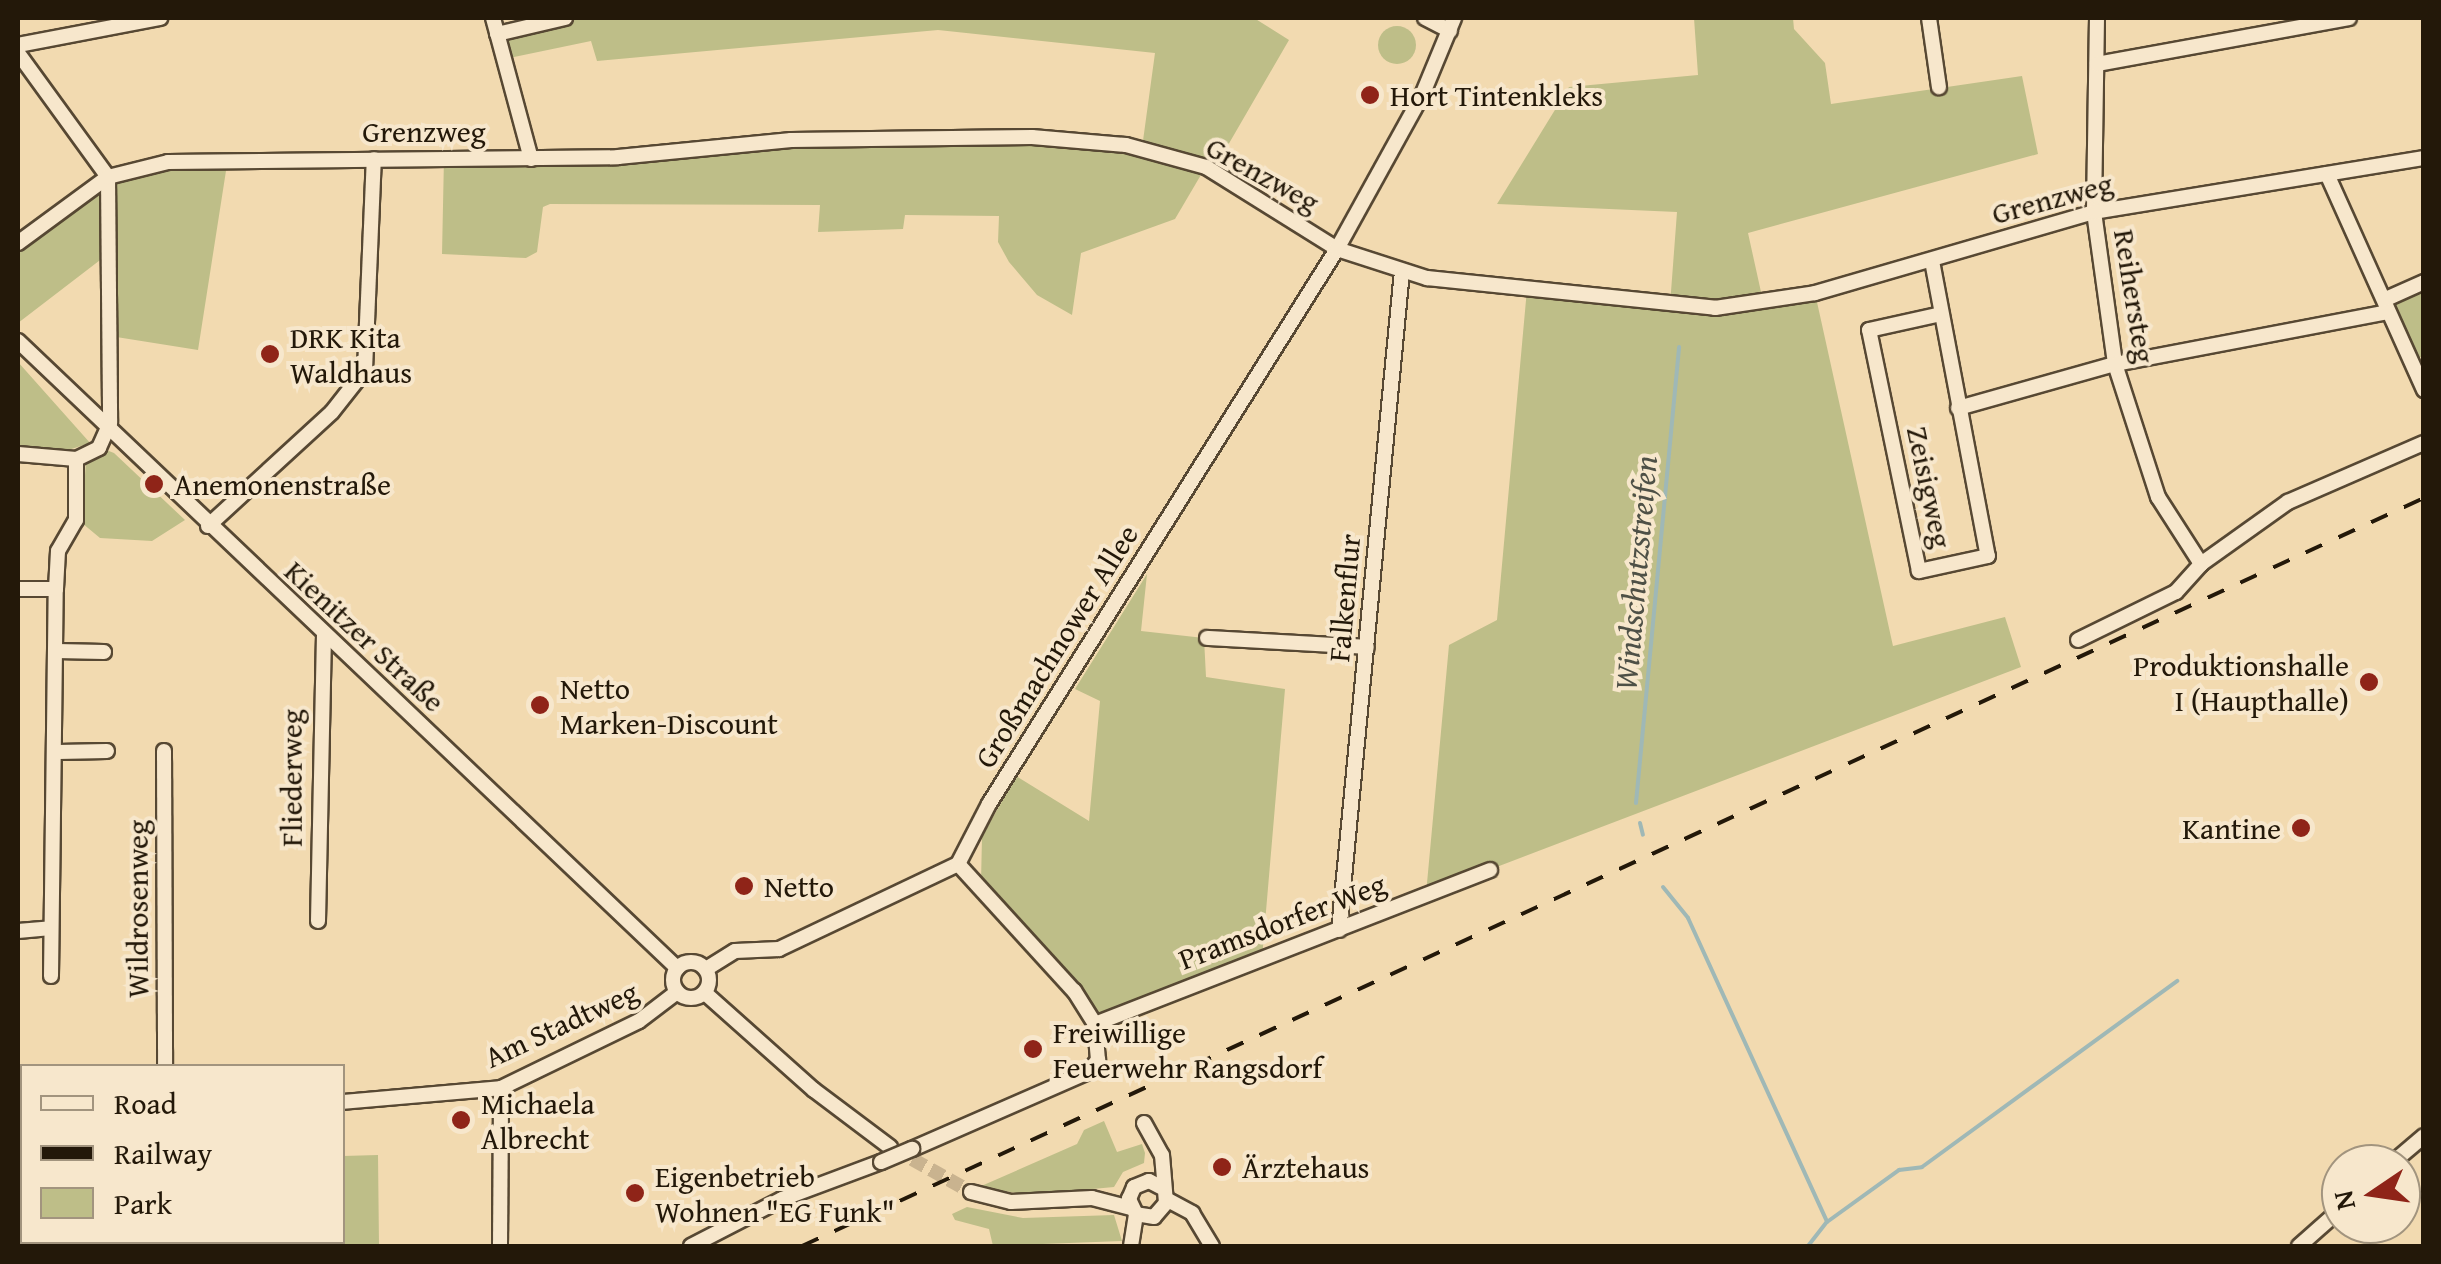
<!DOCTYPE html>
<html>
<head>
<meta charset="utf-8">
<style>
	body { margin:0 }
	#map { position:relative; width:2441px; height:1264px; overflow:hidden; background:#f2dab0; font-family:"Gentium Book Plus",serif }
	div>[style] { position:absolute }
	.green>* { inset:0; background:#bebe88 }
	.round { border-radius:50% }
	.stream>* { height:4px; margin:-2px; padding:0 2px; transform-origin:2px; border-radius:2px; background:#9fb8b6 }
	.minor-tunnel>* { height:14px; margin-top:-7px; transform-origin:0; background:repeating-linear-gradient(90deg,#c9b38f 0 14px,transparent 0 21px) }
	.roads { filter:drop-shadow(2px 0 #574833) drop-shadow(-2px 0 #574833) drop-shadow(0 2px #574833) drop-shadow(0 -2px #574833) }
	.minor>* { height:14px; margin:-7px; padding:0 7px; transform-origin:7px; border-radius:7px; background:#f7e7cc }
	.minor>.ring { margin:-7px; padding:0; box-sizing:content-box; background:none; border:14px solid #f7e7cc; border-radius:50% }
	.rail>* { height:4px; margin-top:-2px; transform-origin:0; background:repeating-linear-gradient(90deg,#231809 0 18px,transparent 0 36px) }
	.bridges { filter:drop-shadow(2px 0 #574833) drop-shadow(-2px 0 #574833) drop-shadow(0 2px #574833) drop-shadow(0 -2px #574833) }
	.minor-bridge>* { height:14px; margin:-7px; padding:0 7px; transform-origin:7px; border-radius:7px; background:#f7e7cc }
	.dots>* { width:28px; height:28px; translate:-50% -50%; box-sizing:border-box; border:5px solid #f7e7cc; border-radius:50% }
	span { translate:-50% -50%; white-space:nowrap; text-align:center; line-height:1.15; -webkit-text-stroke:8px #f7e7cc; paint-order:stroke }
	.poi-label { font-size:30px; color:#231809 }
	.left { translate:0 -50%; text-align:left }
	.right { translate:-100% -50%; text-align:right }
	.street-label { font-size:30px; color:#231809 }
	.water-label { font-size:32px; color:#4e5046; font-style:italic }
	.frame { position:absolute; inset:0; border:20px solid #231809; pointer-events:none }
	.legend { position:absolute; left:20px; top:1064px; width:325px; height:180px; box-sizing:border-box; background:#f7e7cc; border:2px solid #a2947e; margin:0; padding:12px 18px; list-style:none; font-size:30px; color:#231809 }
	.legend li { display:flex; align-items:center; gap:20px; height:50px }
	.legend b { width:50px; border:2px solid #a2947e }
	.north { position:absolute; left:2321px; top:1144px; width:100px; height:100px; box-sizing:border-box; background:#f7e7cc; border:2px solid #a2947e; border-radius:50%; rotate:257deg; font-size:28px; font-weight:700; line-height:40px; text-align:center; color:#231809 }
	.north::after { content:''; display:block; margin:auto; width:35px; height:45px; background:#8f2418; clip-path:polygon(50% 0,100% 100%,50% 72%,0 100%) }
</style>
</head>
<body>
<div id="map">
	<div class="green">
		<div style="clip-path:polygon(565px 18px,1254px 18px,1289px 40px,1213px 171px,1205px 168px,1175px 219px,1081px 253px,1072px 315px,1037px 295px,1009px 262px,998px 242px,999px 216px,905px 215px,903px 229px,818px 232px,820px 205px,550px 204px,543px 207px,537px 252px,526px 258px,442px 254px,444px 157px,531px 159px,925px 135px,1142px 148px,1155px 53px,938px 30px,597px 61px,591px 41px,504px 59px,497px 34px)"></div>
		<div style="clip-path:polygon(1694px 18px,1793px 18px,1794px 29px,1825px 63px,1831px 104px,2022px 76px,2038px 154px,1748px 233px,1763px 301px,1815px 293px,1893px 646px,2005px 617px,2021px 667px,1426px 894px,1449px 645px,1497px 620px,1527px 289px,1670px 305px,1677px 212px,1497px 204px,1569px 87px,1698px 75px)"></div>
		<div class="round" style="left:1378px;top:26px;width:38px;height:38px"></div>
		<div style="clip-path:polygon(228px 158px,198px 350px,110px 336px,108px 254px,18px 323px,18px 243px,108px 177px)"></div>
		<div style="clip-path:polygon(2423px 282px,2423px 356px,2411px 361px,2386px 299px)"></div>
		<div style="clip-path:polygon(18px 362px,91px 444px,114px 453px,185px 520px,152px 541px,100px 538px,82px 523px,87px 444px,62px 452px,18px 447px)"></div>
		<div style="clip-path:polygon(1147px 574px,1141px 631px,1204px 638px,1206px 677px,1285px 689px,1262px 958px,1095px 1024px,981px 882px,982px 837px,1016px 776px,1089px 821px,1100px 701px,1075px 689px)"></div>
		<div style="clip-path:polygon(1104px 1121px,1117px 1152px,1142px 1144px,1145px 1153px,1144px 1163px,1123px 1172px,1114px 1187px,1028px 1195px,979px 1187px,1077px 1144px,1084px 1130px)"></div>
		<div style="clip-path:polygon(378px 1155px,379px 1246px,312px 1246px,342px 1242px,343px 1156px)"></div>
		<div style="clip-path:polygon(967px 1207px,1023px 1218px,1114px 1215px,1122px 1241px,993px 1246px,989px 1229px,955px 1220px,952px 1214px)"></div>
	</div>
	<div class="stream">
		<div style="left:1636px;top:803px;width:458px;rotate:-84.6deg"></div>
		<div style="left:1640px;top:823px;width:12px;rotate:76deg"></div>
		<div style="left:1663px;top:887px;width:40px;rotate:51deg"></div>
		<div style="left:1688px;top:918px;width:334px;rotate:65.4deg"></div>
		<div style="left:1808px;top:1246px;width:31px;rotate:-52deg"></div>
		<div style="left:1827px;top:1222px;width:89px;rotate:-35.8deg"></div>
		<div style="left:1899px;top:1170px;width:23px;rotate:-7deg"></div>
		<div style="left:1922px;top:1167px;width:316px;rotate:-36.1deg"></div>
	</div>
	<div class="minor-tunnel">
		<div style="left:894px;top:1149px;width:88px;rotate:29.2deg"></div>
	</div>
	<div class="roads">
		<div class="minor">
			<div style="left:493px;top:18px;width:146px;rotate:74.9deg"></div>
			<div style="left:1425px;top:18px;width:28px;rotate:27deg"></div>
			<div style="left:1929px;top:18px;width:70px;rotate:81.8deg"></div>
			<div style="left:2097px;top:18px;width:194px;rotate:90.9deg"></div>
			<div style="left:2094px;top:212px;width:153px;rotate:82.1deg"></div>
			<div style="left:2115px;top:364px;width:140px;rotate:72.1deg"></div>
			<div style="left:2158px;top:497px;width:80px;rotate:57.3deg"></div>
			<div style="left:497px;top:34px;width:70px;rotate:-13.2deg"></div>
			<div style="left:18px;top:45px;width:145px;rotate:-10.8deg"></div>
			<div style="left:18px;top:53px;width:153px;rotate:54deg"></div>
			<div style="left:108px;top:177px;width:246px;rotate:89.5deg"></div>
			<div style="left:110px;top:423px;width:27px;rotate:114deg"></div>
			<div style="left:99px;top:448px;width:25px;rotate:154deg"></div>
			<div style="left:76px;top:459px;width:58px;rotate:-175.1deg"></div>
			<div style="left:2097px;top:64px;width:256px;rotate:-10.3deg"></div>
			<div style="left:2327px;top:174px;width:237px;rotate:65.8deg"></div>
			<div style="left:18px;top:243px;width:112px;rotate:-36.3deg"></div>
			<div style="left:108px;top:177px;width:62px;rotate:-14deg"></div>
			<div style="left:168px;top:162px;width:450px;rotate:-0.6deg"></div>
			<div style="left:618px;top:157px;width:174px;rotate:-5.6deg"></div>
			<div style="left:791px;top:140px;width:241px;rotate:-0.7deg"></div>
			<div style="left:1032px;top:137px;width:94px;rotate:4.9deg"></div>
			<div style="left:1126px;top:145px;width:83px;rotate:15.4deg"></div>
			<div style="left:1206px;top:167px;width:155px;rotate:32deg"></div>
			<div style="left:1337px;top:249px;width:95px;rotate:17.9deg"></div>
			<div style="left:1427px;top:278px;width:290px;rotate:5.9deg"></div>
			<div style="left:1715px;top:308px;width:101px;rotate:-8.5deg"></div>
			<div style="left:1815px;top:293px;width:291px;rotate:-16.2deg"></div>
			<div style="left:2094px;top:212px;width:334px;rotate:-9.3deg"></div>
			<div style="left:1932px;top:261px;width:300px;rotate:79.3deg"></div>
			<div style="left:1988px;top:556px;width:71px;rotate:167.7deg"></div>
			<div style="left:1919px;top:571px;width:246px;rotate:-101.7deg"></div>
			<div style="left:1869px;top:330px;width:74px;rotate:-12.5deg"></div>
			<div style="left:2386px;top:299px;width:42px;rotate:-24.1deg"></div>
			<div style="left:18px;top:341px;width:910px;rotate:43.57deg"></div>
			<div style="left:1958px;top:408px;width:163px;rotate:-15.7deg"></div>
			<div style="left:2115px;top:364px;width:277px;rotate:-10.8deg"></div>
			<div style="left:208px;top:526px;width:168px;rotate:-42.6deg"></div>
			<div style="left:332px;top:412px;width:53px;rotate:-51.8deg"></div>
			<div style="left:365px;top:370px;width:211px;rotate:-87.6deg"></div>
			<div style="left:18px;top:589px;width:38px"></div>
			<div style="left:1207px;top:638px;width:160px;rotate:3.2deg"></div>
			<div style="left:2078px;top:640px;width:109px;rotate:-26.1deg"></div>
			<div style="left:2176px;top:592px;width:38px;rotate:-48deg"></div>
			<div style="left:2201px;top:564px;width:107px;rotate:-35.5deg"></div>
			<div style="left:2288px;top:502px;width:148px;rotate:-23.5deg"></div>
			<div style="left:57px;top:651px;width:47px;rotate:1.2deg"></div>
			<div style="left:164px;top:751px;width:315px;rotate:89.8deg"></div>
			<div style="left:58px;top:752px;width:49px;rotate:-1.2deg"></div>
			<div style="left:958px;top:864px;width:68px;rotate:-62.7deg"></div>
			<div style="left:989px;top:804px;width:655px;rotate:-57.91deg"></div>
			<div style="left:1337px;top:249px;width:178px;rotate:-61.1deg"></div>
			<div style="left:1423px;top:93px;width:81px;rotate:-67.5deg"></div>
			<div style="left:318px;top:921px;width:286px;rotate:-88.8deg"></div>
			<div style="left:1339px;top:930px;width:662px;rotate:-84.54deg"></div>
			<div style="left:18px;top:931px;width:33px;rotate:-5deg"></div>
			<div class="ring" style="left:673px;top:962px;width:22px;height:22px"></div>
			<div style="left:706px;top:969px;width:34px;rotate:-32deg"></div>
			<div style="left:735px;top:951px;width:44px;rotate:-2.6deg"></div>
			<div style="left:779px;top:949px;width:198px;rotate:-25.4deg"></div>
			<div style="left:51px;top:976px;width:387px;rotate:-89.3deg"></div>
			<div style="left:56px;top:589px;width:38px;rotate:-87deg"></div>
			<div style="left:58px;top:551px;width:36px;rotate:-60deg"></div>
			<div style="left:76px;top:520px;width:61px;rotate:-90deg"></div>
			<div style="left:705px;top:993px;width:146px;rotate:41.7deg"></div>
			<div style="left:814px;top:1090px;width:95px;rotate:36.9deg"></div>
			<div style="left:1095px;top:1024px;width:424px;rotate:-21.3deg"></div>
			<div style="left:342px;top:1102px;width:160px;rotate:-5deg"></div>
			<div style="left:501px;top:1088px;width:153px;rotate:-25.9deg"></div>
			<div style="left:639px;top:1021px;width:48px;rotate:-37.3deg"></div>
			<div style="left:1144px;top:1123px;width:37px;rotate:61deg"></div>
			<div style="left:1162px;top:1155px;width:48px;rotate:85.2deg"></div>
			<div style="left:1166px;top:1203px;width:18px;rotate:131deg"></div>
			<div style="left:1154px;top:1217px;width:18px;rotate:-171deg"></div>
			<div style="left:1136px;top:1214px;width:17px;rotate:-115deg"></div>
			<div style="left:1129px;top:1199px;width:13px;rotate:-67deg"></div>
			<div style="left:1134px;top:1187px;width:16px;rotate:-22deg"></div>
			<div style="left:1149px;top:1181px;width:13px;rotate:27deg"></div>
			<div style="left:18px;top:1129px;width:4px;rotate:-14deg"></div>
			<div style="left:912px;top:1149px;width:192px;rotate:-23.6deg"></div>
			<div style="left:1088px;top:1072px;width:16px;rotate:-50deg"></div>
			<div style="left:1098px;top:1060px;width:36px;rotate:-95deg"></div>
			<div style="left:1095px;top:1024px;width:39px;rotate:-122deg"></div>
			<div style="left:1074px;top:991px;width:172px;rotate:-132.4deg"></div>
			<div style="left:2391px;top:1164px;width:43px;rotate:-40.3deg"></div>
			<div style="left:971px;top:1192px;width:41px;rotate:14deg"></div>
			<div style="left:1011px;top:1202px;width:81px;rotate:-2.8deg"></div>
			<div style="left:1092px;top:1198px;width:40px;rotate:14.4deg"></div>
			<div style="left:1166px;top:1199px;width:30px;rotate:28deg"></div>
			<div style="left:1192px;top:1213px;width:39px;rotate:59deg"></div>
			<div style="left:160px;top:1242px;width:86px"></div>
			<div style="left:54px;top:1246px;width:4px;rotate:-90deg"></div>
			<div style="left:116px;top:1246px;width:44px;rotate:-2.6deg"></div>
			<div style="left:263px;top:1246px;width:4px;rotate:-90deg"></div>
			<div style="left:500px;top:1246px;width:158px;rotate:-89.6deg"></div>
			<div style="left:691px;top:1246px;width:102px;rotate:-27.3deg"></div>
			<div style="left:782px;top:1199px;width:106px;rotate:-20.5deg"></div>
			<div style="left:1131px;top:1246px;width:32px;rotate:-81deg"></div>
			<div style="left:2299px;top:1246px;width:56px;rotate:-41.4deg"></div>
		</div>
	</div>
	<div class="rail">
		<div style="left:802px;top:1246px;width:1786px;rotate:-24.76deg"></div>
	</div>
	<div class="bridges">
		<div class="minor-bridge">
			<div style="left:881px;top:1162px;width:34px;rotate:-23deg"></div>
		</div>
	</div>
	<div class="dots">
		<div style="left:1370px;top:95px;background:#8f2418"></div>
		<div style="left:270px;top:354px;background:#8f2418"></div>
		<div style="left:154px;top:484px;background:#8f2418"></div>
		<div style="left:2369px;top:682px;background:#8f2418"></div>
		<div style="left:540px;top:705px;background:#8f2418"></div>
		<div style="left:2301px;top:828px;background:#8f2418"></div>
		<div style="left:744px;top:886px;background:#8f2418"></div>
		<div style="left:1033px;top:1049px;background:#8f2418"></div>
		<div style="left:461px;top:1120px;background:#8f2418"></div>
		<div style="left:1222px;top:1167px;background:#8f2418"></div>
		<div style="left:635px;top:1193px;background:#8f2418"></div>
	</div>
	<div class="poi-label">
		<span class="left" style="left:1390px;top:95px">Hort Tintenkleks</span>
		<span class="left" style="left:290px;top:354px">DRK Kita<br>Waldhaus</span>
		<span class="left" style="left:174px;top:484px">Anemonenstraße</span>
		<span class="right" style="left:2349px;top:682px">Produktionshalle<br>I (Haupthalle)</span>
		<span class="left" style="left:560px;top:705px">Netto<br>Marken-Discount</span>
		<span class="right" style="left:2281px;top:828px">Kantine</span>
		<span class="left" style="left:764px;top:886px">Netto</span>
		<span class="left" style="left:1053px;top:1049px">Freiwillige<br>Feuerwehr Rangsdorf</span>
		<span class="left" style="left:481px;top:1120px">Michaela<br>Albrecht</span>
		<span class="left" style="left:1242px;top:1167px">Ärztehaus</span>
		<span class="left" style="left:655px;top:1193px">Eigenbetrieb<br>Wohnen "EG Funk"</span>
	</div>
	<div class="street-label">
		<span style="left:424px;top:131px">Grenzweg</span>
		<span style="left:1263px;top:174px;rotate:29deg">Grenzweg</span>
		<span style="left:2052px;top:198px;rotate:-15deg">Grenzweg</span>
		<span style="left:2135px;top:296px;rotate:81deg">Reihersteg</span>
		<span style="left:1930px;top:487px;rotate:78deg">Zeisigweg</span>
		<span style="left:1344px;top:598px;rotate:-85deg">Falkenflur</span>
		<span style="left:365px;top:636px;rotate:43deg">Kienitzer Straße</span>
		<span style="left:1056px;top:646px;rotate:-58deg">Großmachnower Allee</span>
		<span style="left:291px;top:778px;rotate:-90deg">Fliederweg</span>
		<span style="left:137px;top:909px;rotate:-90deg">Wildrosenweg</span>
		<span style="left:1282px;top:921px;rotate:-21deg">Pramsdorfer Weg</span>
		<span style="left:561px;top:1024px;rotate:-25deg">Am Stadtweg</span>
	</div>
	<div class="water-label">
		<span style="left:1636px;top:573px;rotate:-85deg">Windschutzstreifen</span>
	</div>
	<div class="frame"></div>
	<ul class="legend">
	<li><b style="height:12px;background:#f7e7cc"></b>Road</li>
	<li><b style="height:12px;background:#231809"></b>Railway</li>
	<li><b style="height:28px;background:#bebe88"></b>Park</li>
	</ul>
	<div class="north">N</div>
</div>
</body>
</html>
